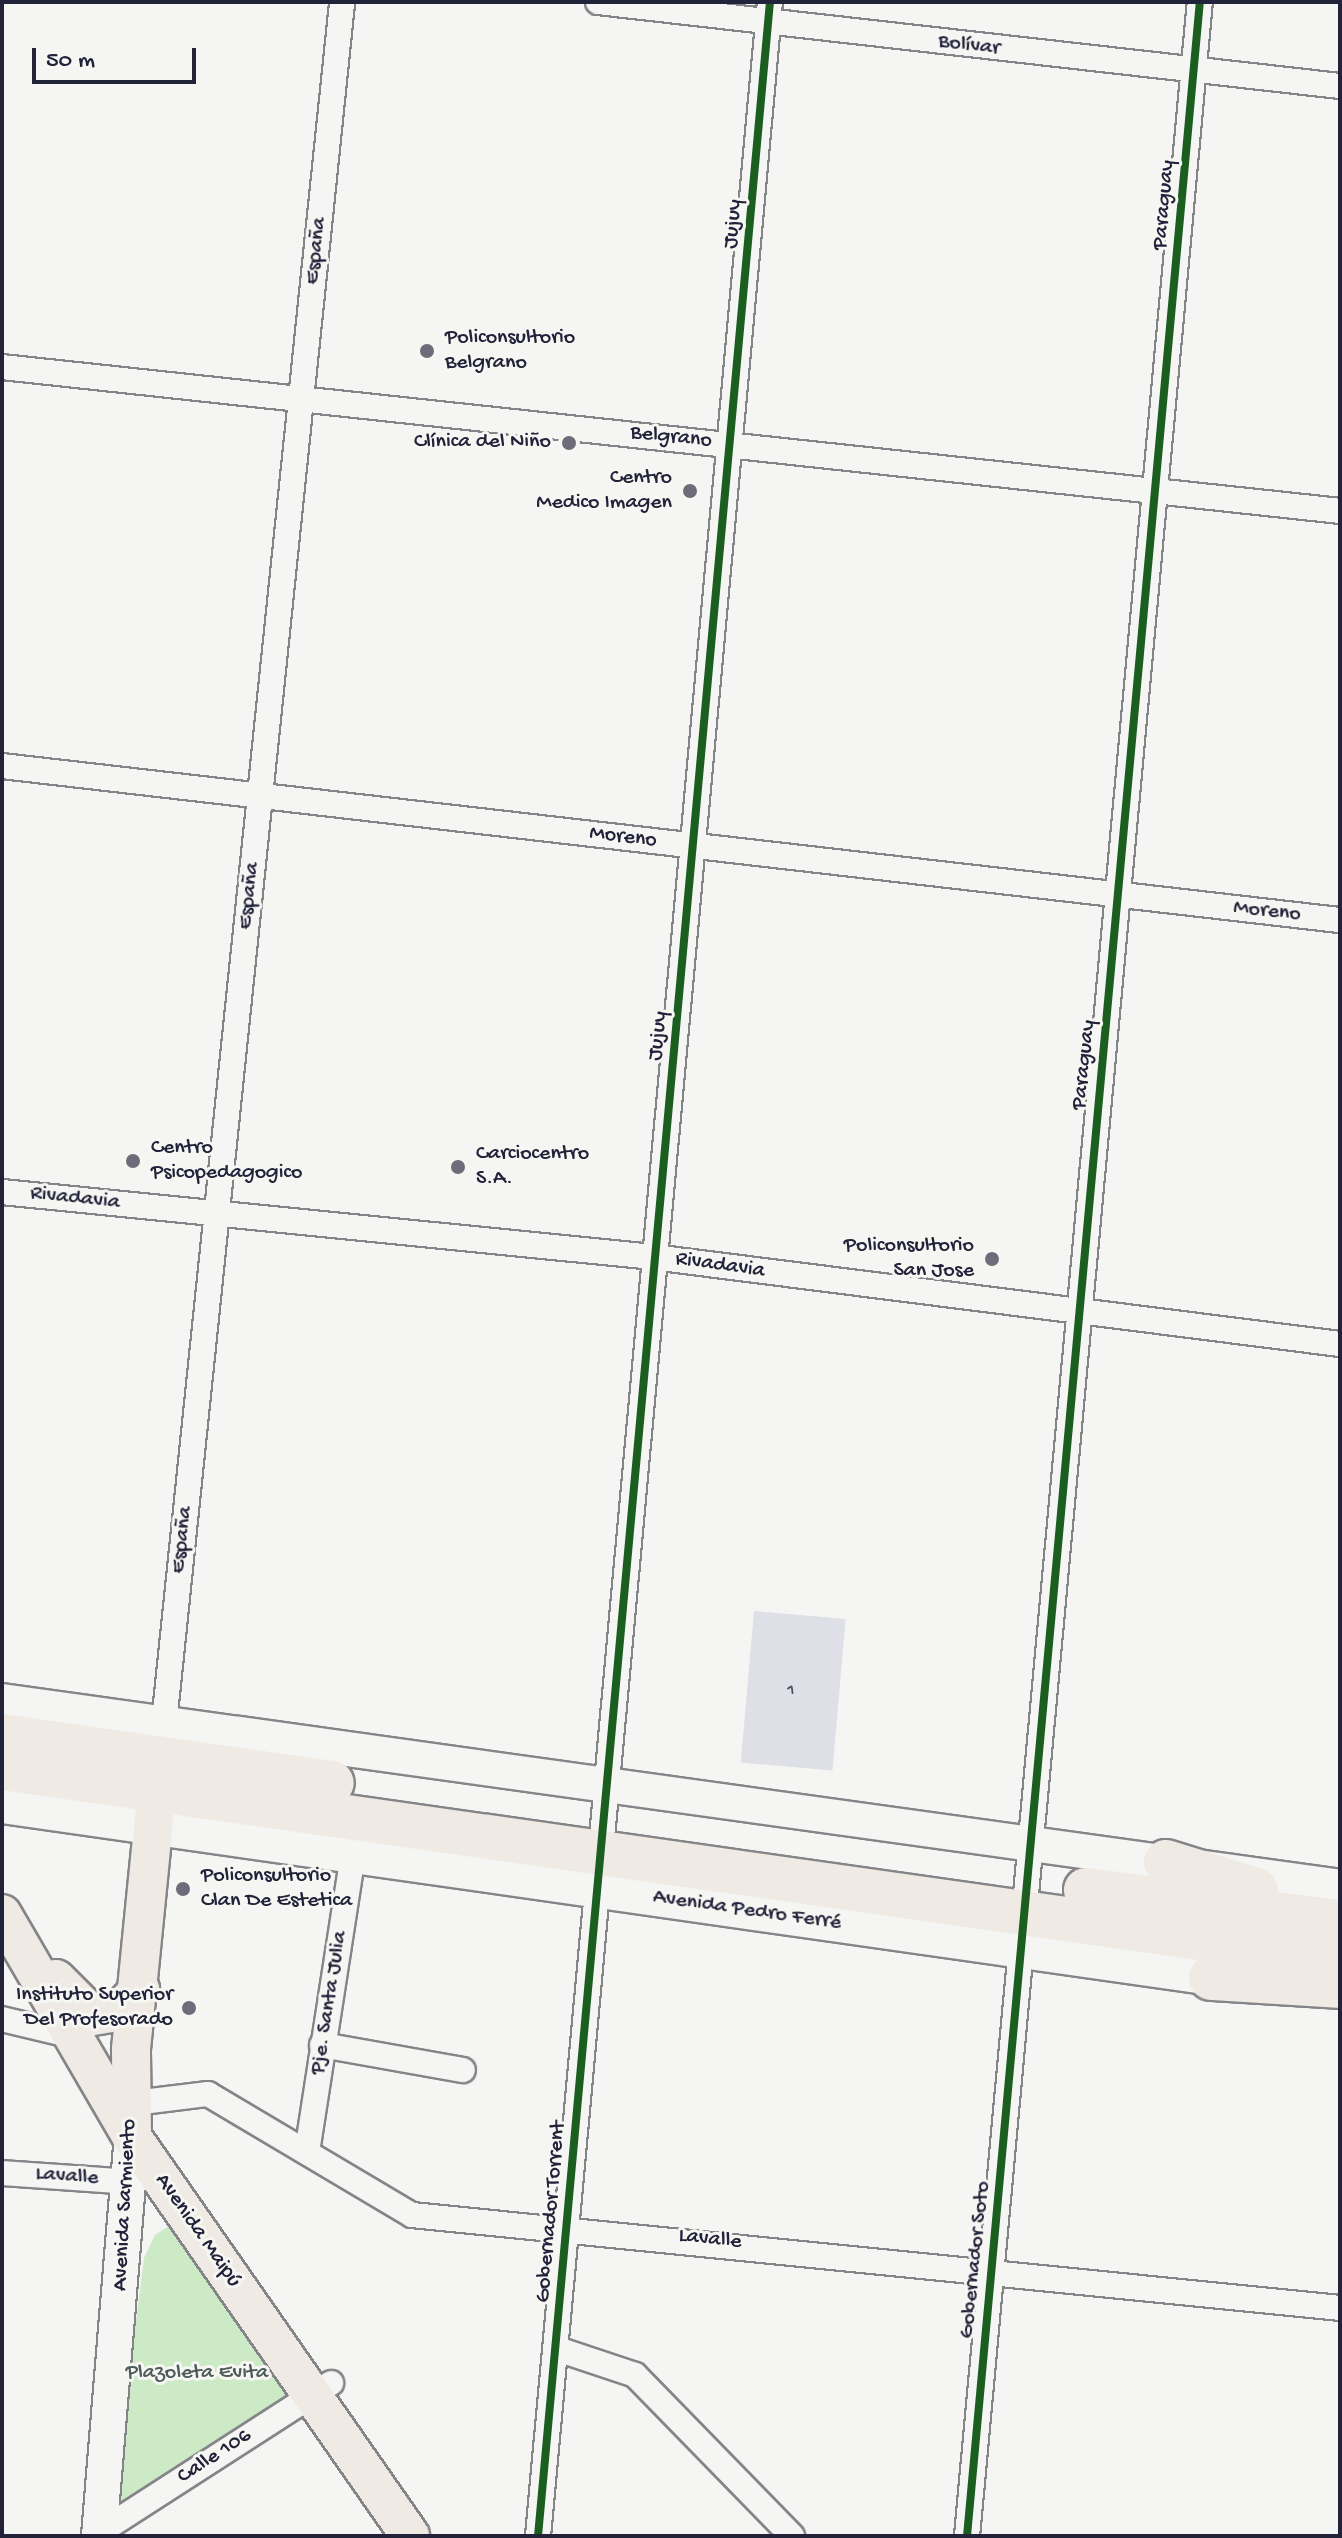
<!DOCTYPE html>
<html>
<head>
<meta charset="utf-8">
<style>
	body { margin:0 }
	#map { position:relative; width:1342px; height:2538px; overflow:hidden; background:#f5f5f3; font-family:"Gochi Hand",sans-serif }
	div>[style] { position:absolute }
	.green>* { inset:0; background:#cdeac7 }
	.building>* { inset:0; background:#dedfe7; transform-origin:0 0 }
	.roads { filter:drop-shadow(2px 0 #858589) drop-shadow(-2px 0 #858589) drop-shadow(0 2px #858589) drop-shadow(0 -2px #858589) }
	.street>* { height:24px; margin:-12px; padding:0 12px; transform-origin:12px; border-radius:12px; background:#f5f5f3 }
	.secondary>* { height:34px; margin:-17px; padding:0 17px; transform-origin:17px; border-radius:17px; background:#f5f5f3 }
	.primary>* { height:38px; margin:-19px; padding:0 19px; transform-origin:19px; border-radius:19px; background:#efebe4 }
	.highway>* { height:44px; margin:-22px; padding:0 22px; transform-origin:22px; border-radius:22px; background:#efebe4 }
	.cycleway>* { height:8px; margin:-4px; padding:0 4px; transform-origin:4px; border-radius:4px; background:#1b5e20 }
	.dots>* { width:22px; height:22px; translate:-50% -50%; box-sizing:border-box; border:4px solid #f6f6f2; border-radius:50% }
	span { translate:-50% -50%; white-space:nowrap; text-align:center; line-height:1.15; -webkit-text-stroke:6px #f6f6f2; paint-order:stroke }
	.number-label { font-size:18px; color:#535368 }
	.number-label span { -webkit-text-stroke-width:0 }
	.street-label { font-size:22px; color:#22223b }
	.poi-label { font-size:22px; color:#22223b }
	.left { translate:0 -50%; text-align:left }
	.right { translate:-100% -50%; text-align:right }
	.park-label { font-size:22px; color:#4b5b5a }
	.frame { position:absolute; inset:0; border:4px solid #22223b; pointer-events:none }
	.scale { position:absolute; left:32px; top:48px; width:164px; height:36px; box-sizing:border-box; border:4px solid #22223b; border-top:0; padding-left:10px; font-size:24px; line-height:28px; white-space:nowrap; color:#22223b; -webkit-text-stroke:6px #f6f6f2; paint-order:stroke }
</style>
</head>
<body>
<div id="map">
	<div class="green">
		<div style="clip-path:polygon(169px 2226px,292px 2392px,112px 2510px,144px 2258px,155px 2235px)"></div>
	</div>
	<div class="building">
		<div style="left:754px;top:1611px;width:92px;height:152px;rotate:5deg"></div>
	</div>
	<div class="roads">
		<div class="street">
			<div style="left:598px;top:2px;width:747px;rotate:6.46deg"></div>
			<div style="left:2px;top:367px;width:1346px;rotate:6.14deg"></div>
			<div style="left:2px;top:766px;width:1347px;rotate:6.57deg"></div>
			<div style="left:2px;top:1192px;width:654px;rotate:5.7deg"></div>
			<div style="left:653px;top:1257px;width:692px;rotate:7.22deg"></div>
			<div style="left:164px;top:1723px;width:1730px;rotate:-84.09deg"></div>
			<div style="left:2px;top:2019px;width:73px;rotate:13.5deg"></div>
			<div style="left:322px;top:2045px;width:143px;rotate:10.1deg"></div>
			<div style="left:118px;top:2105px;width:91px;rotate:-7deg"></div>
			<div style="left:208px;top:2094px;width:237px;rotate:30.7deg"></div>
			<div style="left:412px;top:2215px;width:933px;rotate:5.72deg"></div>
			<div style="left:307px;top:2152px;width:302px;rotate:-81.2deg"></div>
			<div style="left:2px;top:2173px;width:129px;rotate:4deg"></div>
			<div style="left:557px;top:2349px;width:82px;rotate:18.4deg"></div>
			<div style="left:635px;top:2375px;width:225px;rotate:45.7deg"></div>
			<div style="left:100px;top:2532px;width:275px;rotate:-32.8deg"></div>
			<div style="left:538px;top:2536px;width:2545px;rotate:-84.77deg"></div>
			<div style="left:967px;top:2536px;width:2545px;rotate:-84.75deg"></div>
		</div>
		<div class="secondary">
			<div style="left:2px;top:1701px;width:1351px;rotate:7.91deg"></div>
			<div style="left:2px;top:1806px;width:1243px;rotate:8.09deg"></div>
			<div style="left:99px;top:2536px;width:400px;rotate:-85.3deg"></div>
		</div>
		<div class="primary">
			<div style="left:2px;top:1914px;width:258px;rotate:59.8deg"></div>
			<div style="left:132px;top:2137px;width:486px;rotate:55.1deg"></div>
			<div style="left:56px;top:1979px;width:52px;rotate:45deg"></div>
			<div style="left:93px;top:2016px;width:25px;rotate:-9deg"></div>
			<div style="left:118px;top:2012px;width:32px;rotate:-46deg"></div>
			<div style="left:132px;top:2134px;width:85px;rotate:-90.7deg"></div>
			<div style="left:131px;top:2049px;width:289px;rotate:-84.3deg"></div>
		</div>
		<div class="highway">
			<div style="left:2px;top:1736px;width:333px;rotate:8.1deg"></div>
			<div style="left:2px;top:1768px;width:1351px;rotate:8.08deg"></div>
			<div style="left:1166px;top:1862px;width:94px;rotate:17.3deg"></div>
			<div style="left:1086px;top:1890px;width:256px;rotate:7.2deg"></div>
			<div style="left:1211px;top:1978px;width:129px;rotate:3.5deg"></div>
		</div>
	</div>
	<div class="cycleway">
		<div style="left:538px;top:2536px;width:2545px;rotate:-84.77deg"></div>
		<div style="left:967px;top:2536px;width:2545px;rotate:-84.75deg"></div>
	</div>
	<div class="dots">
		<div style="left:427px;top:351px;background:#6c6c7b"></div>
		<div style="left:569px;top:443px;background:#6c6c7b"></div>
		<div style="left:690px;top:491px;background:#6c6c7b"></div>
		<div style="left:133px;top:1161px;background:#6c6c7b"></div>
		<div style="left:458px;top:1167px;background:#6c6c7b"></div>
		<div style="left:992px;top:1259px;background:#6c6c7b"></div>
		<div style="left:183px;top:1889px;background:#6c6c7b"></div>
		<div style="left:189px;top:2008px;background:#6c6c7b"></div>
	</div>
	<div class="number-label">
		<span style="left:791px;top:1691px">1</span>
	</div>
	<div class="street-label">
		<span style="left:969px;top:46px;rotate:7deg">Bolívar</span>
		<span style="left:1165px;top:205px;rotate:-85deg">Paraguay</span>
		<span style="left:734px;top:224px;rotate:-85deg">Jujuy</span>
		<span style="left:317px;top:251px;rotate:-84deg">España</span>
		<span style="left:671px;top:438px;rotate:6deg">Belgrano</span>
		<span style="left:623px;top:838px;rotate:7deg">Moreno</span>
		<span style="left:250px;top:896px;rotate:-84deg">España</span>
		<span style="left:1267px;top:912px;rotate:6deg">Moreno</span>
		<span style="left:659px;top:1036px;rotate:-84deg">Jujuy</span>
		<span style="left:1085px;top:1065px;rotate:-84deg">Paraguay</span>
		<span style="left:75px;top:1199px;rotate:6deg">Rivadavia</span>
		<span style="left:720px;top:1266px;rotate:8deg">Rivadavia</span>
		<span style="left:183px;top:1540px;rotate:-84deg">España</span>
		<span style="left:747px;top:1911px;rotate:8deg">Avenida Pedro Ferré</span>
		<span style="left:330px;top:2003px;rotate:-81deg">Pje. Santa Julia</span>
		<span style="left:67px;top:2177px;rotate:4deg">Lavalle</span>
		<span style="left:126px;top:2205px;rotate:-87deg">Avenida Sarmiento</span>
		<span style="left:552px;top:2212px;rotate:-85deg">Gobernador Torrent</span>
		<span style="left:197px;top:2231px;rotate:55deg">Avenida Maipú</span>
		<span style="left:710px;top:2240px;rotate:6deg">Lavalle</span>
		<span style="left:976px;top:2260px;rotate:-84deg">Gobernador Soto</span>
		<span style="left:215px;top:2457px;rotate:-33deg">Calle 106</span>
	</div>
	<div class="poi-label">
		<span class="left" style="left:445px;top:351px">Policonsultorio<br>Belgrano</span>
		<span class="right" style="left:551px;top:443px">Clínica del Niño</span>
		<span class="right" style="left:672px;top:491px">Centro<br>Medico Imagen</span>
		<span class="left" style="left:151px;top:1161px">Centro<br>Psicopedagogico</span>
		<span class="left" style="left:476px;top:1167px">Carciocentro<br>S.A.</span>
		<span class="right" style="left:974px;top:1259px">Policonsultorio<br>San Jose</span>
		<span class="left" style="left:201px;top:1889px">Policonsultorio<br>Clan De Estetica</span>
		<span class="right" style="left:173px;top:2008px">Instituto Superior<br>Del Profesorado</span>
	</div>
	<div class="park-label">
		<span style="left:197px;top:2374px">Plazoleta Evita</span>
	</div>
	<div class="frame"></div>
	<div class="scale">50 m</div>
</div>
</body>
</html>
